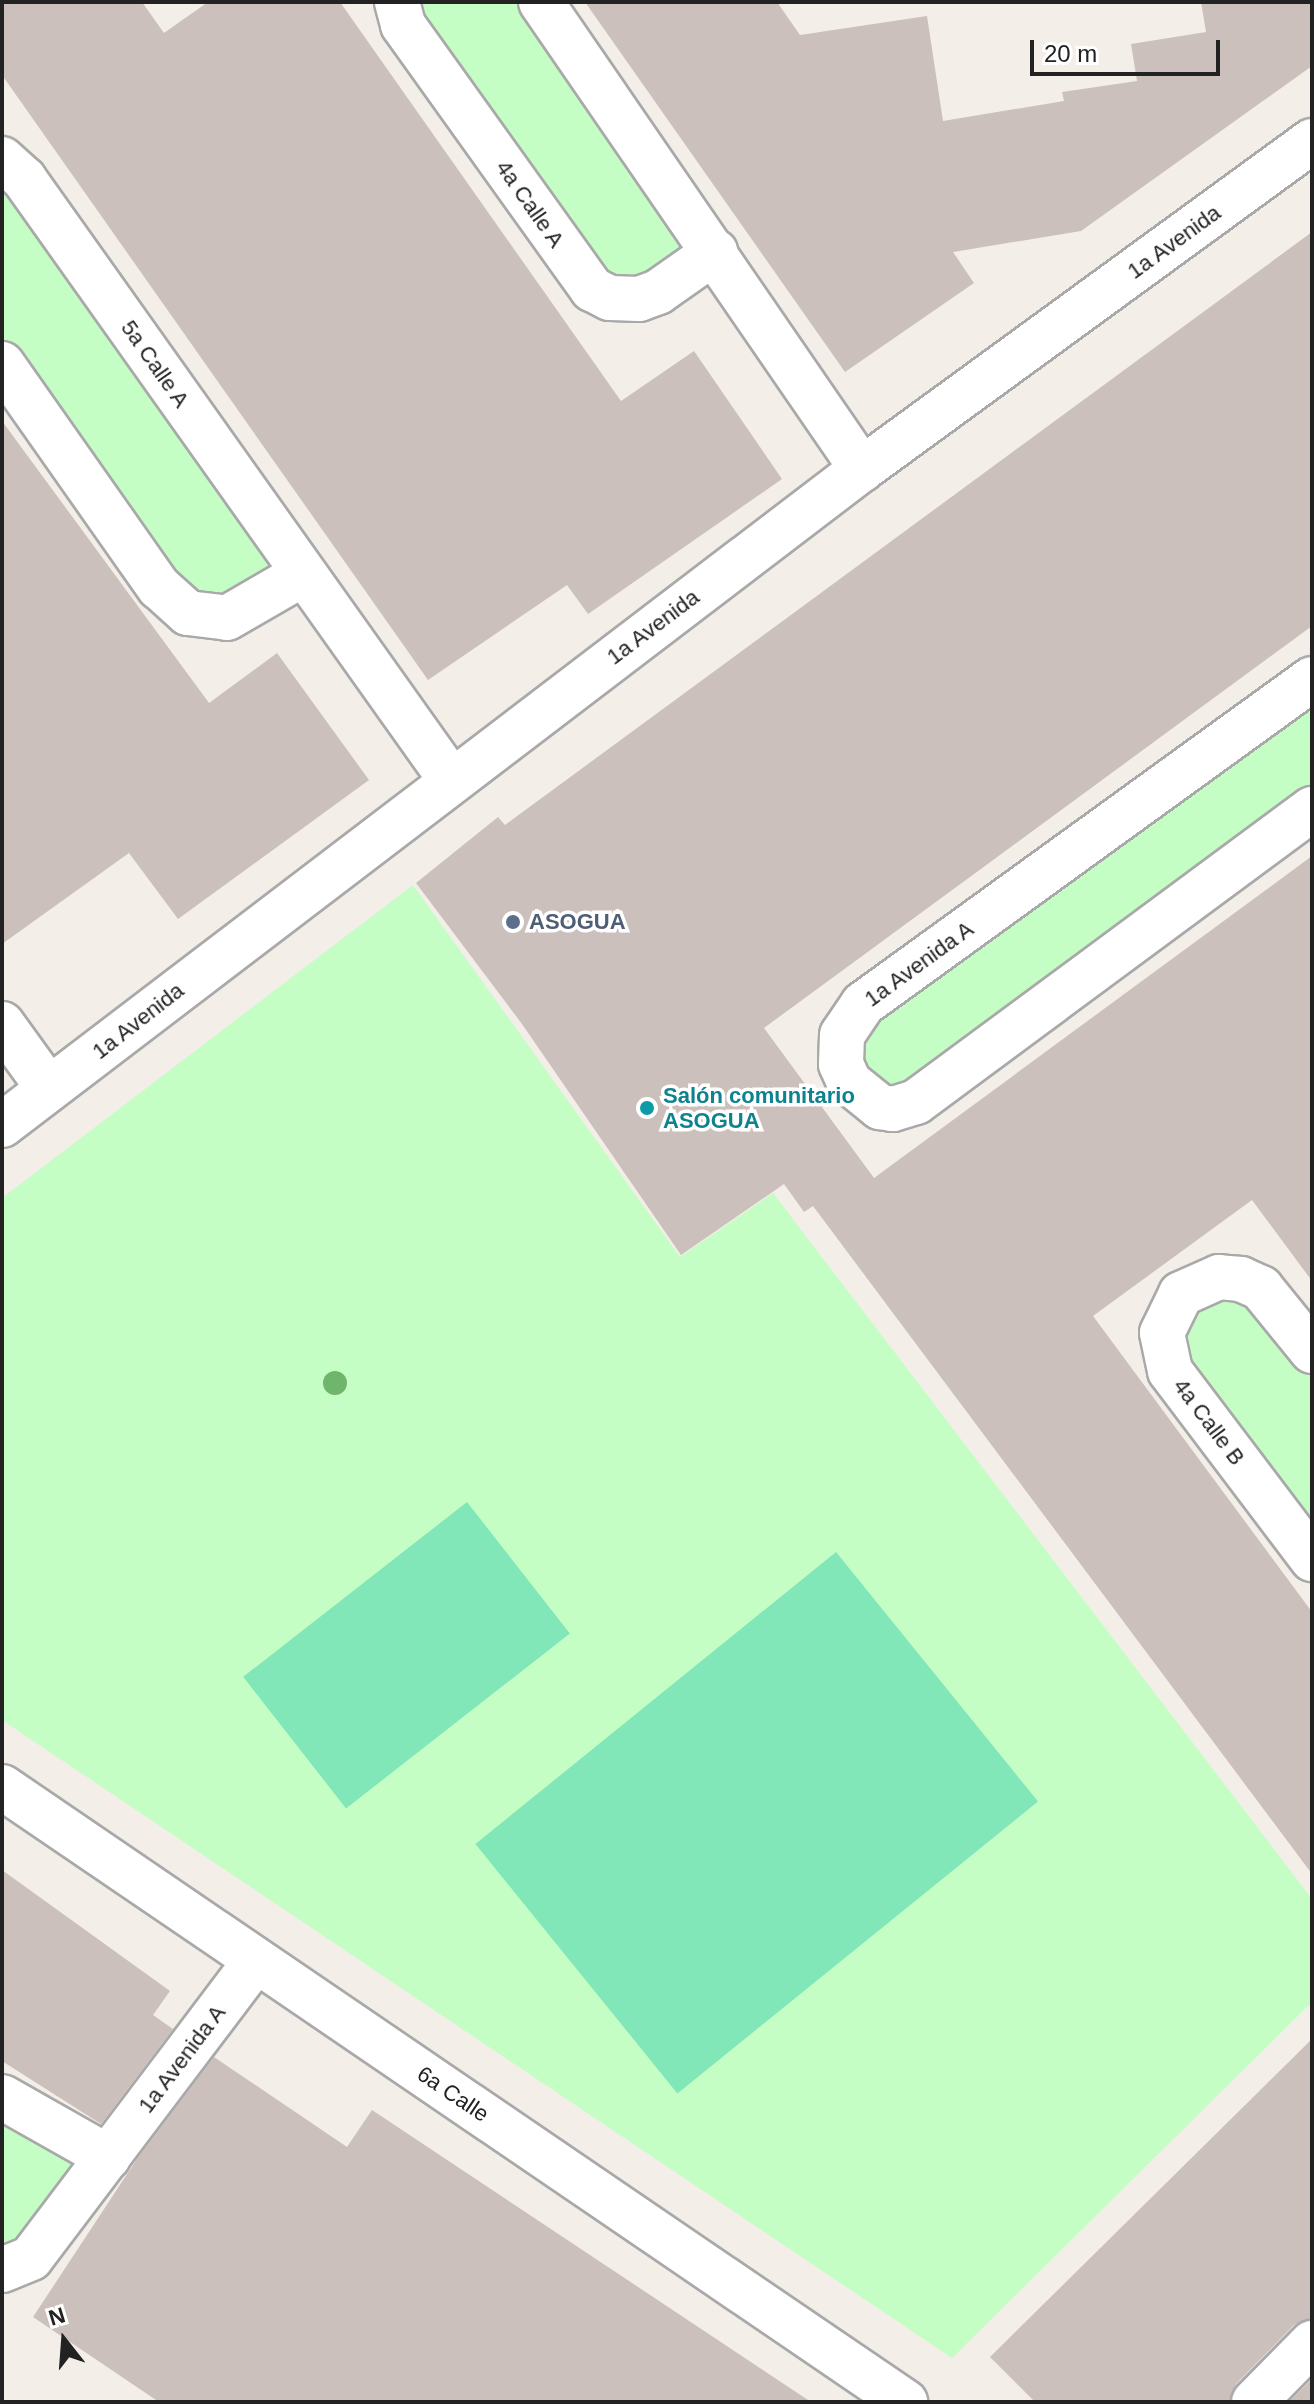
<!DOCTYPE html>
<html>
<head>
<meta charset="utf-8">
<style>
	body { margin:0 }
	#map { position:relative; width:1314px; height:2404px; overflow:hidden; background:#f3eee8; font-family:Helvetica,sans-serif }
	div>[style] { position:absolute }
	.park>* { inset:0; background:#c4fec5 }
	.pitch>* { inset:0; background:#81e6b8; transform-origin:0 0 }
	.building>* { inset:0; background:#cbc0bb }
	.roads { filter:drop-shadow(2px 0 #a9a9a9) drop-shadow(-2px 0 #a9a9a9) drop-shadow(0 2px #a9a9a9) drop-shadow(0 -2px #a9a9a9) }
	.minor>* { height:44px; margin:-22px; padding:0 22px; transform-origin:22px; border-radius:22px; background:#fff }
	.trees>* { width:24px; height:24px; margin:-12px; border-radius:50%; background:#70b56c }
	.dots>* { width:22px; height:22px; translate:-50% -50%; box-sizing:border-box; border:4px solid #fff; border-radius:50% }
	span { translate:-50% -50%; white-space:nowrap; text-align:center; line-height:1.15; -webkit-text-stroke:7px #fff; paint-order:stroke }
	.street-label { font-size:22px; color:#222 }
	.service-label { font-size:22px; color:#4e5e75; font-weight:700 }
	.left { translate:0 -50%; text-align:left }
	.culture-label { font-size:22px; color:#0d838f; font-weight:700 }
	.frame { position:absolute; inset:0; border:4px solid #222; pointer-events:none }
	.north { position:absolute; left:24px; top:2300px; width:80px; height:80px; -webkit-text-stroke:6px #fff; paint-order:stroke; rotate:343deg; font-size:22px; font-weight:700; line-height:32px; text-align:center; color:#222 }
	.north::after { content:''; display:block; margin:auto; width:28px; height:36px; background:#222; clip-path:polygon(50% 0,100% 100%,50% 72%,0 100%) }
	.scale { position:absolute; left:1030px; top:40px; width:190px; height:36px; box-sizing:border-box; border:4px solid #222; border-top:0; padding-left:10px; font-size:24px; line-height:28px; white-space:nowrap; color:#222; -webkit-text-stroke:6px #fff; paint-order:stroke }
</style>
</head>
<body>
<div id="map">
	<div class="park">
		<div style="clip-path:polygon(397px 2px,541px 2px,715px 252px,620px 299px)"></div>
		<div style="clip-path:polygon(2px 159px,303px 574px,206px 619px,2px 364px)"></div>
		<div style="clip-path:polygon(1312px 679px,1312px 809px,910px 1105px,840px 1054px,840px 1044px)"></div>
		<div style="clip-path:polygon(413px 885px,680px 1257px,773px 1193px,1312px 1899px,1312px 2002px,952px 2358px,2px 1720px,2px 1198px)"></div>
		<div style="clip-path:polygon(1219px 1277px,1312px 1351px,1312px 1559px,1182px 1386px,1168px 1312px)"></div>
		<div style="clip-path:polygon(2px 2097px,108px 2157px,2px 2270px)"></div>
	</div>
	<div class="pitch">
		<div style="left:467px;top:1502px;width:167px;height:284px;rotate:52deg"></div>
		<div style="left:836px;top:1552px;width:321px;height:464px;rotate:51deg"></div>
	</div>
	<div class="building">
		<div style="clip-path:polygon(2px 2px,142px 2px,164px 33px,208px 2px,340px 2px,621px 401px,694px 351px,782px 479px,588px 614px,567px 585px,428px 680px,2px 75px)"></div>
		<div style="clip-path:polygon(585px 2px,777px 2px,800px 35px,927px 16px,943px 121px,1064px 101px,1062px 92px,1137px 81px,1131px 44px,1206px 32px,1201px 2px,1312px 2px,1312px 66px,1081px 231px,953px 252px,974px 283px,845px 372px)"></div>
		<div style="clip-path:polygon(1312px 232px,1312px 626px,764px 1028px,874px 1178px,1312px 856px,1312px 1281px,1252px 1200px,1093px 1316px,1312px 1612px,1312px 1874px,813px 1206px,804px 1212px,784px 1184px,681px 1255px,522px 1024px,416px 883px,498px 817px,505px 825px)"></div>
		<div style="clip-path:polygon(2px 421px,209px 703px,277px 653px,369px 780px,178px 919px,129px 853px,2px 944px)"></div>
		<div style="clip-path:polygon(2px 1870px,170px 1991px,153px 2015px,173px 2029px,101px 2124px,2px 2061px)"></div>
		<div style="clip-path:polygon(1312px 2039px,1312px 2319px,1294px 2325px,1236px 2384px,1230px 2402px,1035px 2402px,990px 2357px)"></div>
		<div style="clip-path:polygon(214px 2057px,347px 2147px,372px 2110px,811px 2402px,159px 2402px,33px 2317px,137px 2159px)"></div>
		<div style="clip-path:polygon(1312px 2379px,1312px 2402px,1289px 2402px)"></div>
	</div>
	<div class="roads">
		<div class="minor">
			<div style="left:397px;top:2px;width:24px;rotate:75deg"></div>
			<div style="left:403px;top:25px;width:325px;rotate:54.4deg"></div>
			<div style="left:592px;top:289px;width:20px;rotate:27deg"></div>
			<div style="left:610px;top:298px;width:29px;rotate:2deg"></div>
			<div style="left:639px;top:299px;width:20px;rotate:-20deg"></div>
			<div style="left:658px;top:292px;width:70px;rotate:-35.1deg"></div>
			<div style="left:541px;top:2px;width:567px;rotate:55.5deg"></div>
			<div style="left:2px;top:159px;width:30px;rotate:42deg"></div>
			<div style="left:24px;top:179px;width:737px;rotate:54.61deg"></div>
			<div style="left:2px;top:364px;width:273px;rotate:54.9deg"></div>
			<div style="left:159px;top:587px;width:39px;rotate:42deg"></div>
			<div style="left:188px;top:613px;width:39px;rotate:7deg"></div>
			<div style="left:227px;top:618px;width:88px;rotate:-30.1deg"></div>
			<div style="left:1312px;top:679px;width:554px;rotate:144.1deg"></div>
			<div style="left:863px;top:1004px;width:37px;rotate:124deg"></div>
			<div style="left:842px;top:1035px;width:29px;rotate:92deg"></div>
			<div style="left:841px;top:1064px;width:20px;rotate:66deg"></div>
			<div style="left:849px;top:1082px;width:40px;rotate:39deg"></div>
			<div style="left:880px;top:1107px;width:13px;rotate:9deg"></div>
			<div style="left:893px;top:1109px;width:24px;rotate:-17deg"></div>
			<div style="left:916px;top:1102px;width:493px;rotate:-36.5deg"></div>
			<div style="left:2px;top:1024px;width:80px;rotate:54.1deg"></div>
			<div style="left:2px;top:1125px;width:1082px;rotate:-37.34deg"></div>
			<div style="left:862px;top:469px;width:557px;rotate:-36.09deg"></div>
			<div style="left:1312px;top:1351px;width:81px;rotate:-129deg"></div>
			<div style="left:1261px;top:1288px;width:22px;rotate:-156deg"></div>
			<div style="left:1241px;top:1279px;width:22px;rotate:-175deg"></div>
			<div style="left:1219px;top:1277px;width:42px;rotate:155.9deg"></div>
			<div style="left:1181px;top:1294px;width:43px;rotate:116deg"></div>
			<div style="left:1162px;top:1333px;width:39px;rotate:78deg"></div>
			<div style="left:1170px;top:1371px;width:236px;rotate:52.9deg"></div>
			<div style="left:2px;top:1787px;width:1093px;rotate:34.26deg"></div>
			<div style="left:2px;top:2097px;width:122px;rotate:29.5deg"></div>
			<div style="left:2px;top:2270px;width:31px;rotate:-22deg"></div>
			<div style="left:31px;top:2258px;width:373px;rotate:-52.9deg"></div>
			<div style="left:1254px;top:2402px;width:83px;rotate:-45.5deg"></div>
		</div>
	</div>
	<div class="trees">
		<div style="left:335px;top:1383px"></div>
	</div>
	<div class="dots">
		<div style="left:513px;top:922px;background:#5c6f8a"></div>
		<div style="left:647px;top:1108px;background:#0f9aa8"></div>
	</div>
	<div class="street-label">
		<span style="left:530px;top:204px;rotate:55deg">4a Calle A</span>
		<span style="left:1174px;top:242px;rotate:-36deg">1a Avenida</span>
		<span style="left:155px;top:364px;rotate:55deg">5a Calle A</span>
		<span style="left:653px;top:627px;rotate:-37deg">1a Avenida</span>
		<span style="left:919px;top:964px;rotate:-36deg">1a Avenida A</span>
		<span style="left:138px;top:1021px;rotate:-38deg">1a Avenida</span>
		<span style="left:1209px;top:1422px;rotate:53deg">4a Calle B</span>
		<span style="left:182px;top:2059px;rotate:-53deg">1a Avenida A</span>
		<span style="left:453px;top:2094px;rotate:34deg">6a Calle</span>
	</div>
	<div class="service-label">
		<span class="left" style="left:529px;top:922px">ASOGUA</span>
	</div>
	<div class="culture-label">
		<span class="left" style="left:663px;top:1108px">Salón comunitario<br>ASOGUA</span>
	</div>
	<div class="frame"></div>
	<div class="north">N</div>
	<div class="scale">20 m</div>
</div>
</body>
</html>
